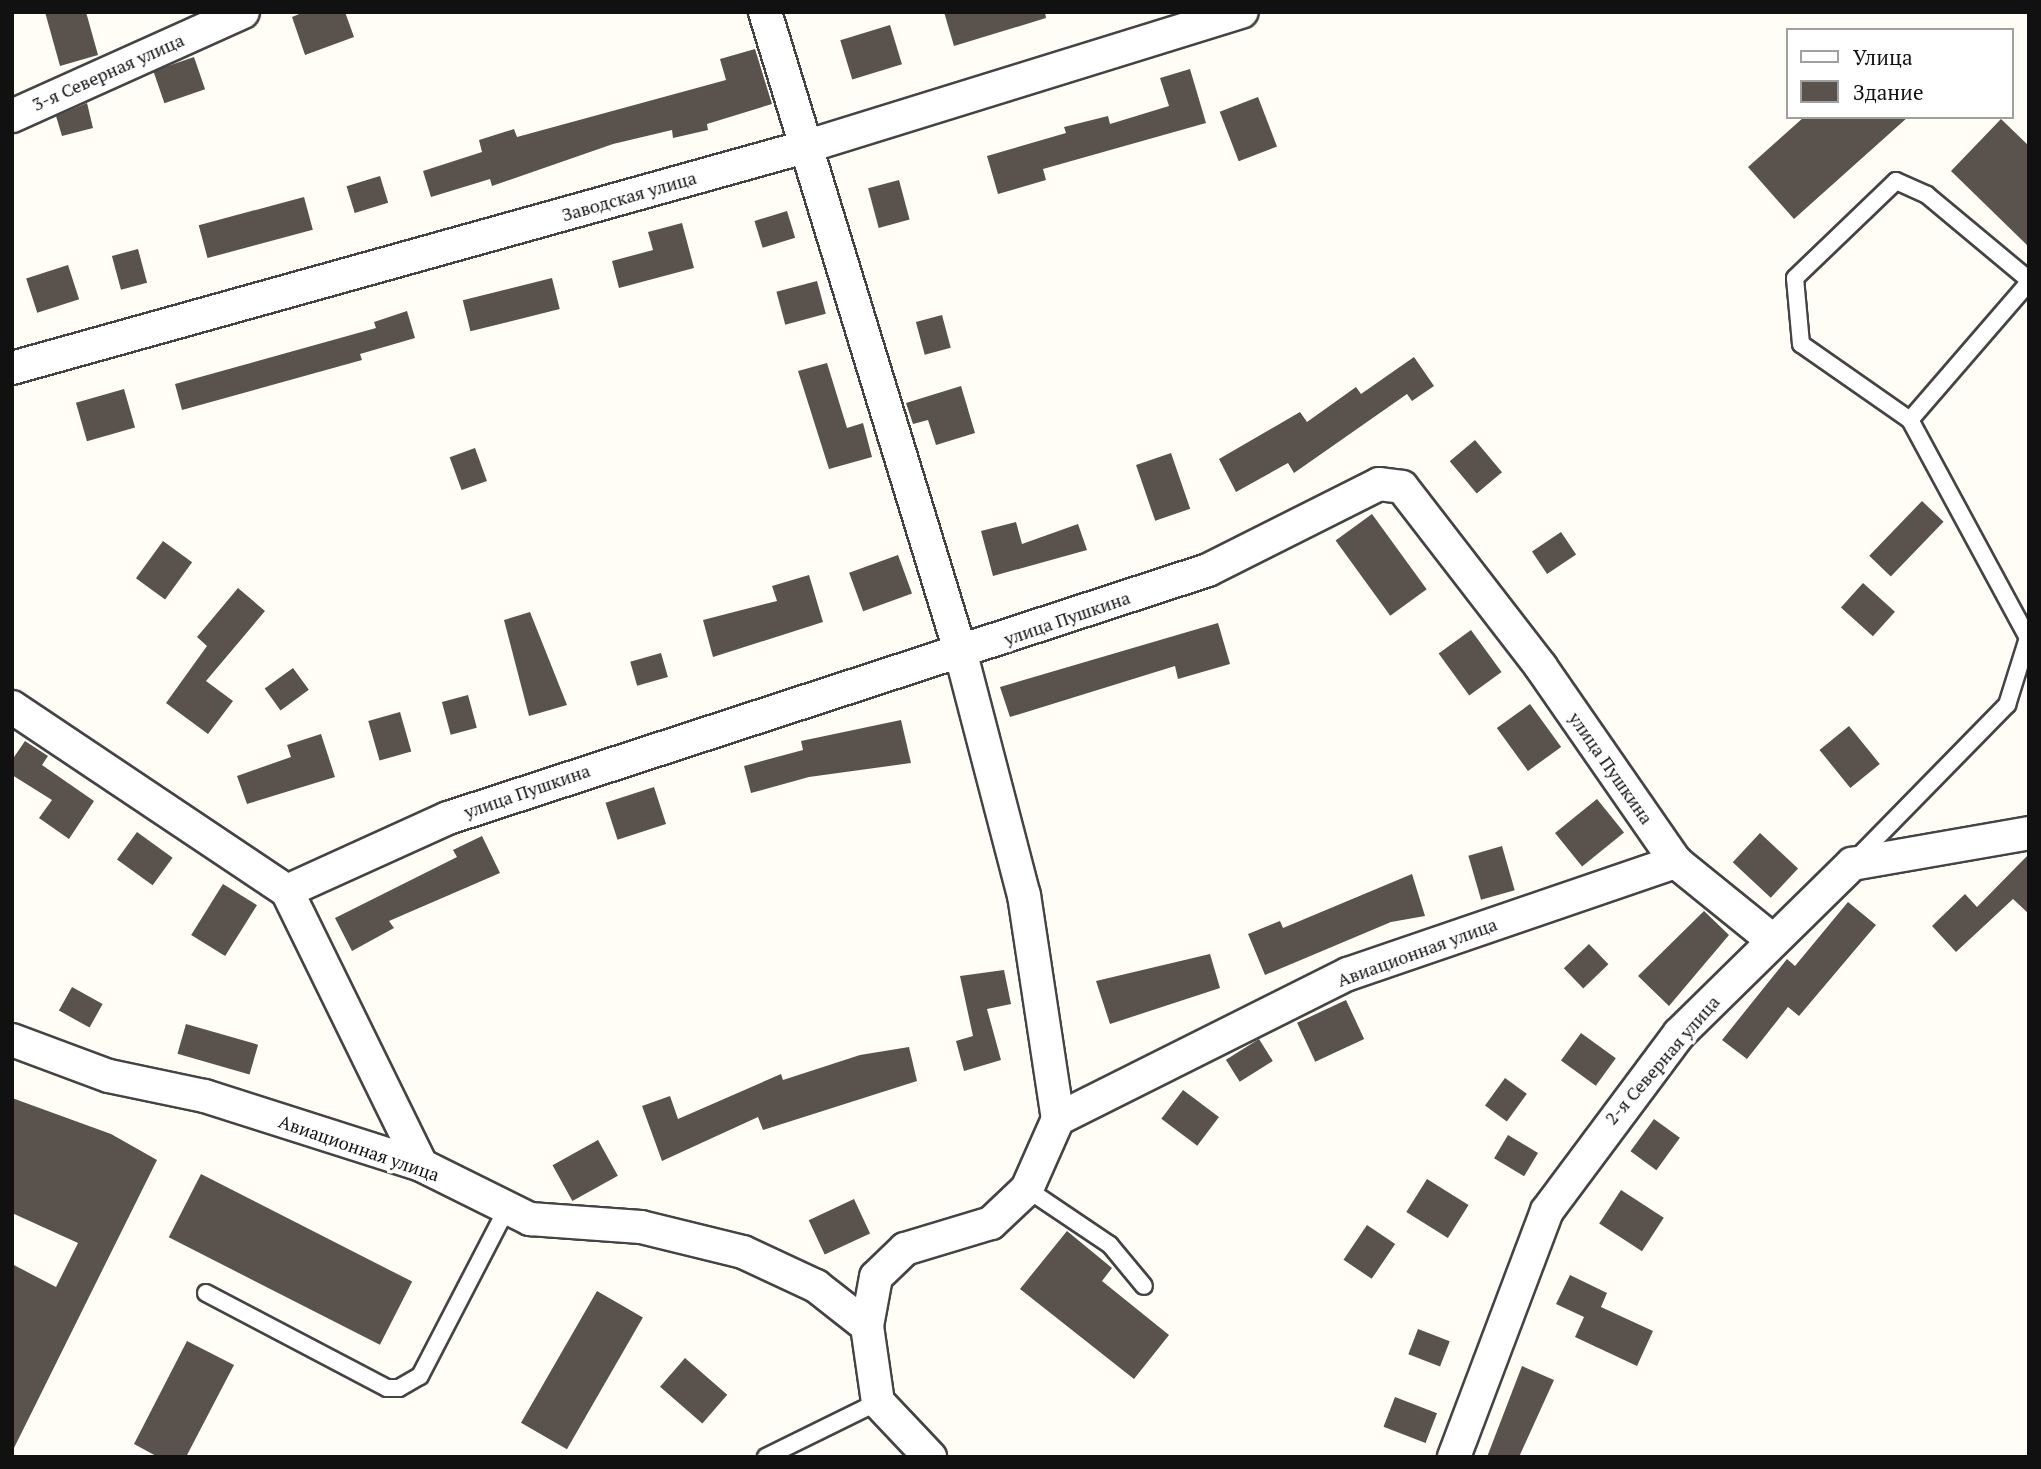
<!DOCTYPE html>
<html>
<head>
<meta charset="utf-8">
<style>
	body { margin:0 }
	#map { position:relative; width:2041px; height:1469px; overflow:hidden; background:#fffdf5; font-family:"PT Serif",serif }
	div>[style] { position:absolute }
	.building>* { inset:0; background:#5a524d; transform-origin:0 0 }
	.roads { filter:drop-shadow(2px 0 #444) drop-shadow(-2px 0 #444) drop-shadow(0 2px #444) drop-shadow(0 -2px #444) }
	.lane>* { height:16px; margin:-8px; padding:0 8px; transform-origin:8px; border-radius:8px; background:#fff }
	.street>* { height:32px; margin:-16px; padding:0 16px; transform-origin:16px; border-radius:16px; background:#fff }
	span { translate:-50% -50%; white-space:nowrap; text-align:center; line-height:1.15; -webkit-text-stroke:7px #fff; paint-order:stroke }
	.street-label { font-size:18px; color:#111 }
	.frame { position:absolute; inset:0; border:14px solid #111; pointer-events:none }
	.legend { position:absolute; left:1786px; top:28px; width:228px; height:91px; box-sizing:border-box; background:#fff; border:2px solid #a0a0a0; margin:0; padding:9px 12px; list-style:none; font-size:21px; color:#111 }
	.legend li { display:flex; align-items:center; gap:14px; height:35px }
	.legend b { width:35px; border:2px solid #a0a0a0 }
</style>
</head>
<body>
<div id="map">
	<div class="building">
		<div style="clip-path:polygon(45px 12px,86px 12px,98px 55px,60px 66px)"></div>
		<div style="clip-path:polygon(304px 12px,345px 12px,354px 37px,305px 55px,292px 17px)"></div>
		<div style="clip-path:polygon(944px 12px,1045px 12px,1046px 18px,954px 46px)"></div>
		<div style="left:890px;top:25px;width:41px;height:52px;rotate:73deg"></div>
		<div style="clip-path:polygon(755px 49px,772px 104px,707px 124px,708px 130px,673px 138px,672px 130px,613px 144px,492px 186px,490px 179px,431px 197px,423px 171px,482px 152px,479px 140px,514px 129px,517px 137px,726px 80px,720px 59px)"></div>
		<div style="left:194px;top:57px;width:34px;height:43px;rotate:71deg"></div>
		<div style="clip-path:polygon(1190px 69px,1206px 123px,1043px 169px,1046px 180px,998px 194px,987px 156px,1066px 133px,1064px 127px,1108px 116px,1110px 124px,1169px 106px,1160px 78px)"></div>
		<div style="left:1258px;top:97px;width:53px;height:41px;rotate:69deg"></div>
		<div style="clip-path:polygon(87px 103px,93px 128px,62px 136px,56px 116px)"></div>
		<div style="clip-path:polygon(1804px 117px,1908px 117px,1794px 219px,1748px 167px)"></div>
		<div style="clip-path:polygon(2001px 119px,2029px 146px,2029px 247px,1951px 171px)"></div>
		<div style="left:380px;top:176px;width:28px;height:35px;rotate:73deg"></div>
		<div style="left:899px;top:180px;width:41px;height:32px;rotate:75deg"></div>
		<div style="left:304px;top:197px;width:34px;height:109px;rotate:75deg"></div>
		<div style="left:787px;top:211px;width:28px;height:34px;rotate:73deg"></div>
		<div style="clip-path:polygon(682px 223px,694px 268px,619px 288px,612px 261px,653px 250px,648px 232px)"></div>
		<div style="left:138px;top:249px;width:35px;height:27px;rotate:75deg"></div>
		<div style="left:68px;top:265px;width:36px;height:44px;rotate:72deg"></div>
		<div style="left:552px;top:278px;width:32px;height:92px;rotate:76deg"></div>
		<div style="left:817px;top:281px;width:34px;height:42px;rotate:75deg"></div>
		<div style="clip-path:polygon(407px 311px,415px 338px,360px 354px,362px 360px,182px 410px,175px 384px,376px 328px,374px 322px)"></div>
		<div style="left:942px;top:315px;width:34px;height:27px;rotate:75deg"></div>
		<div style="clip-path:polygon(1414px 357px,1434px 386px,1412px 401px,1407px 394px,1294px 473px,1288px 463px,1236px 492px,1219px 459px,1300px 412px,1307px 422px,1356px 387px,1361px 394px)"></div>
		<div style="clip-path:polygon(827px 363px,847px 428px,863px 423px,872px 457px,829px 469px,798px 371px)"></div>
		<div style="clip-path:polygon(961px 386px,975px 433px,936px 445px,928px 420px,913px 424px,906px 403px)"></div>
		<div style="left:124px;top:389px;width:40px;height:50px;rotate:74deg"></div>
		<div style="left:1475px;top:440px;width:42px;height:33px;rotate:50deg"></div>
		<div style="left:475px;top:448px;width:35px;height:27px;rotate:70deg"></div>
		<div style="left:1171px;top:453px;width:59px;height:37px;rotate:71deg"></div>
		<div style="left:1922px;top:501px;width:30px;height:76px;rotate:44deg"></div>
		<div style="left:1372px;top:514px;width:93px;height:45px;rotate:54deg"></div>
		<div style="clip-path:polygon(1016px 522px,1022px 544px,1078px 524px,1087px 550px,993px 576px,981px 531px)"></div>
		<div style="left:1561px;top:532px;width:27px;height:35px;rotate:56deg"></div>
		<div style="left:163px;top:541px;width:36px;height:46px;rotate:36deg"></div>
		<div style="left:898px;top:555px;width:41px;height:52px;rotate:70deg"></div>
		<div style="clip-path:polygon(809px 575px,823px 622px,713px 657px,703px 620px,777px 601px,772px 586px)"></div>
		<div style="left:1863px;top:583px;width:43px;height:33px;rotate:42deg"></div>
		<div style="clip-path:polygon(238px 588px,265px 611px,206px 681px,233px 701px,208px 734px,166px 703px,207px 646px,197px 637px)"></div>
		<div style="clip-path:polygon(530px 612px,567px 705px,529px 716px,504px 620px)"></div>
		<div style="clip-path:polygon(1218px 623px,1230px 664px,1178px 679px,1175px 666px,1010px 717px,1000px 687px)"></div>
		<div style="left:1471px;top:630px;width:52px;height:40px;rotate:54deg"></div>
		<div style="left:661px;top:653px;width:25px;height:32px;rotate:74deg"></div>
		<div style="left:293px;top:668px;width:27px;height:35px;rotate:54deg"></div>
		<div style="left:468px;top:695px;width:34px;height:27px;rotate:75deg"></div>
		<div style="left:1530px;top:704px;width:53px;height:41px;rotate:54deg"></div>
		<div style="left:400px;top:712px;width:41px;height:33px;rotate:74deg"></div>
		<div style="clip-path:polygon(901px 720px,911px 763px,809px 777px,751px 793px,744px 766px,803px 750px,801px 741px)"></div>
		<div style="left:1849px;top:726px;width:49px;height:38px;rotate:51deg"></div>
		<div style="clip-path:polygon(321px 734px,335px 777px,247px 804px,237px 776px,291px 757px,287px 745px)"></div>
		<div style="clip-path:polygon(25px 741px,48px 756px,42px 765px,94px 801px,69px 839px,39px 818px,52px 800px,12px 775px,12px 760px)"></div>
		<div style="left:654px;top:787px;width:39px;height:51px;rotate:72deg"></div>
		<div style="left:1597px;top:799px;width:43px;height:54px;rotate:51deg"></div>
		<div style="left:137px;top:832px;width:44px;height:34px;rotate:36deg"></div>
		<div style="left:1760px;top:833px;width:52px;height:40px;rotate:43deg"></div>
		<div style="clip-path:polygon(482px 836px,500px 873px,389px 921px,394px 928px,352px 951px,335px 918px,457px 857px,453px 850px)"></div>
		<div style="left:1502px;top:846px;width:46px;height:35px;rotate:74deg"></div>
		<div style="clip-path:polygon(2029px 854px,2029px 914px,2013px 899px,1956px 952px,1932px 926px,1965px 894px,1977px 907px)"></div>
		<div style="clip-path:polygon(1412px 874px,1425px 916px,1391px 922px,1265px 975px,1248px 934px,1280px 921px,1283px 928px)"></div>
		<div style="left:223px;top:884px;width:40px;height:60px;rotate:32deg"></div>
		<div style="clip-path:polygon(1848px 902px,1876px 925px,1799px 1016px,1788px 1007px,1747px 1059px,1722px 1040px,1787px 959px,1795px 966px)"></div>
		<div style="clip-path:polygon(1704px 911px,1729px 935px,1669px 1006px,1638px 976px)"></div>
		<div style="left:1589px;top:944px;width:28px;height:35px;rotate:46deg"></div>
		<div style="clip-path:polygon(1210px 954px,1220px 988px,1110px 1024px,1096px 981px)"></div>
		<div style="clip-path:polygon(1004px 970px,1011px 1004px,987px 1009px,1001px 1060px,964px 1071px,956px 1041px,973px 1036px,960px 976px)"></div>
		<div style="left:72px;top:987px;width:35px;height:27px;rotate:29deg"></div>
		<div style="left:1346px;top:1000px;width:43px;height:54px;rotate:65deg"></div>
		<div style="left:186px;top:1024px;width:75px;height:31px;rotate:16deg"></div>
		<div style="left:1581px;top:1033px;width:43px;height:34px;rotate:36deg"></div>
		<div style="left:1259px;top:1039px;width:26px;height:39px;rotate:58deg"></div>
		<div style="clip-path:polygon(909px 1047px,917px 1081px,763px 1130px,758px 1117px,662px 1161px,642px 1106px,670px 1096px,678px 1119px,781px 1074px,783px 1080px,860px 1055px)"></div>
		<div style="left:1505px;top:1078px;width:27px;height:34px;rotate:36deg"></div>
		<div style="left:1183px;top:1090px;width:45px;height:36px;rotate:37deg"></div>
		<div style="clip-path:polygon(12px 1098px,111px 1134px,157px 1160px,12px 1452px,12px 1264px,56px 1287px,78px 1243px,12px 1213px)"></div>
		<div style="left:1654px;top:1119px;width:32px;height:40px;rotate:36deg"></div>
		<div style="left:1508px;top:1135px;width:35px;height:27px;rotate:31deg"></div>
		<div style="left:598px;top:1140px;width:41px;height:52px;rotate:61deg"></div>
		<div style="left:201px;top:1174px;width:237px;height:71px;rotate:27deg"></div>
		<div style="left:1427px;top:1179px;width:49px;height:39px;rotate:32deg"></div>
		<div style="left:1621px;top:1190px;width:51px;height:40px;rotate:33deg"></div>
		<div style="left:854px;top:1199px;width:38px;height:50px;rotate:65deg"></div>
		<div style="left:1367px;top:1225px;width:34px;height:42px;rotate:34deg"></div>
		<div style="clip-path:polygon(1067px 1231px,1112px 1268px,1102px 1281px,1169px 1335px,1134px 1379px,1020px 1289px)"></div>
		<div style="clip-path:polygon(1570px 1275px,1607px 1293px,1601px 1307px,1653px 1331px,1637px 1366px,1575px 1337px,1584px 1317px,1556px 1304px)"></div>
		<div style="left:597px;top:1291px;width:53px;height:152px;rotate:30deg"></div>
		<div style="left:1418px;top:1329px;width:34px;height:27px;rotate:21deg"></div>
		<div style="clip-path:polygon(187px 1341px,234px 1365px,186px 1457px,158px 1457px,134px 1444px)"></div>
		<div style="left:685px;top:1358px;width:56px;height:38px;rotate:41deg"></div>
		<div style="clip-path:polygon(1522px 1366px,1554px 1380px,1519px 1457px,1487px 1457px)"></div>
		<div style="left:1395px;top:1397px;width:45px;height:32px;rotate:21deg"></div>
	</div>
	<div class="roads">
		<div class="lane">
			<div style="left:1910px;top:420px;width:182px;rotate:-49.2deg"></div>
			<div style="left:1856px;top:859px;width:216px;rotate:-45.6deg"></div>
			<div style="left:2007px;top:705px;width:70px;rotate:-72.6deg"></div>
			<div style="left:2028px;top:638px;width:248px;rotate:-118.4deg"></div>
			<div style="left:1910px;top:420px;width:133px;rotate:-145.1deg"></div>
			<div style="left:1801px;top:344px;width:66px;rotate:-95.2deg"></div>
			<div style="left:1795px;top:278px;width:140px;rotate:-43.8deg"></div>
			<div style="left:1896px;top:181px;width:34px;rotate:24deg"></div>
			<div style="left:1927px;top:195px;width:133px;rotate:39.8deg"></div>
			<div style="left:1027px;top:1189px;width:100px;rotate:34deg"></div>
			<div style="left:1110px;top:1245px;width:53px;rotate:50.3deg"></div>
			<div style="left:206px;top:1293px;width:204px;rotate:27.7deg"></div>
			<div style="left:387px;top:1388px;width:12px"></div>
			<div style="left:399px;top:1388px;width:24px;rotate:-30deg"></div>
			<div style="left:420px;top:1376px;width:189px;rotate:-62.6deg"></div>
			<div style="left:766px;top:1457px;width:125px;rotate:-26.2deg"></div>
		</div>
		<div class="street">
			<div style="left:765px;top:12px;width:671px;rotate:73.02deg"></div>
			<div style="left:961px;top:654px;width:249px;rotate:75.4deg"></div>
			<div style="left:1024px;top:895px;width:227px;rotate:81.4deg"></div>
			<div style="left:1058px;top:1119px;width:77px;rotate:113.9deg"></div>
			<div style="left:1027px;top:1189px;width:50px;rotate:136.6deg"></div>
			<div style="left:991px;top:1223px;width:90px;rotate:163.2deg"></div>
			<div style="left:905px;top:1249px;width:40px;rotate:136deg"></div>
			<div style="left:876px;top:1277px;width:50px;rotate:100.4deg"></div>
			<div style="left:12px;top:116px;width:253px;rotate:-24.2deg"></div>
			<div style="left:12px;top:368px;width:826px;rotate:-15.58deg"></div>
			<div style="left:808px;top:146px;width:454px;rotate:-17.2deg"></div>
			<div style="left:12px;top:707px;width:331px;rotate:33.8deg"></div>
			<div style="left:287px;top:891px;width:305px;rotate:63.9deg"></div>
			<div style="left:287px;top:891px;width:177px;rotate:-24.4deg"></div>
			<div style="left:448px;top:818px;width:799px;rotate:-18.07deg"></div>
			<div style="left:1208px;top:570px;width:191px;rotate:-26.7deg"></div>
			<div style="left:1379px;top:484px;width:23px;rotate:7deg"></div>
			<div style="left:1402px;top:487px;width:227px;rotate:52.3deg"></div>
			<div style="left:1541px;top:667px;width:237px;rotate:55.3deg"></div>
			<div style="left:12px;top:1040px;width:103px;rotate:20.4deg"></div>
			<div style="left:109px;top:1076px;width:98px;rotate:11.8deg"></div>
			<div style="left:205px;top:1096px;width:227px;rotate:17.7deg"></div>
			<div style="left:421px;top:1165px;width:122px;rotate:26.4deg"></div>
			<div style="left:530px;top:1219px;width:111px;rotate:4.1deg"></div>
			<div style="left:641px;top:1227px;width:105px;rotate:13.8deg"></div>
			<div style="left:743px;top:1252px;width:81px;rotate:25deg"></div>
			<div style="left:816px;top:1286px;width:65px;rotate:38.1deg"></div>
			<div style="left:867px;top:1326px;width:77px;rotate:81.8deg"></div>
			<div style="left:878px;top:1402px;width:76px;rotate:46.6deg"></div>
			<div style="left:1058px;top:1119px;width:324px;rotate:-26.6deg"></div>
			<div style="left:1348px;top:974px;width:347px;rotate:-18.9deg"></div>
			<div style="left:1676px;top:862px;width:122px;rotate:39deg"></div>
			<div style="left:1454px;top:1457px;width:263px;rotate:-69.3deg"></div>
			<div style="left:1547px;top:1211px;width:221px;rotate:-53.3deg"></div>
			<div style="left:1679px;top:1034px;width:243px;rotate:-44.5deg"></div>
			<div style="left:1852px;top:864px;width:180px;rotate:-9.9deg"></div>
		</div>
	</div>
	<div class="street-label">
		<span style="left:108px;top:72px;rotate:-24deg">3-я Северная улица</span>
		<span style="left:629px;top:196px;rotate:-16deg">Заводская улица</span>
		<span style="left:1067px;top:618px;rotate:-19deg">улица Пушкина</span>
		<span style="left:1611px;top:768px;rotate:55deg">улица Пушкина</span>
		<span style="left:527px;top:791px;rotate:-19deg">улица Пушкина</span>
		<span style="left:1417px;top:952px;rotate:-20deg">Авиационная улица</span>
		<span style="left:1662px;top:1060px;rotate:-49deg">2-я Северная улица</span>
		<span style="left:359px;top:1148px;rotate:19deg">Авиационная улица</span>
	</div>
	<div class="frame"></div>
	<ul class="legend">
	<li><b style="height:9px;background:#fff"></b>Улица</li>
	<li><b style="height:19px;background:#5a524d"></b>Здание</li>
	</ul>
</div>
</body>
</html>
